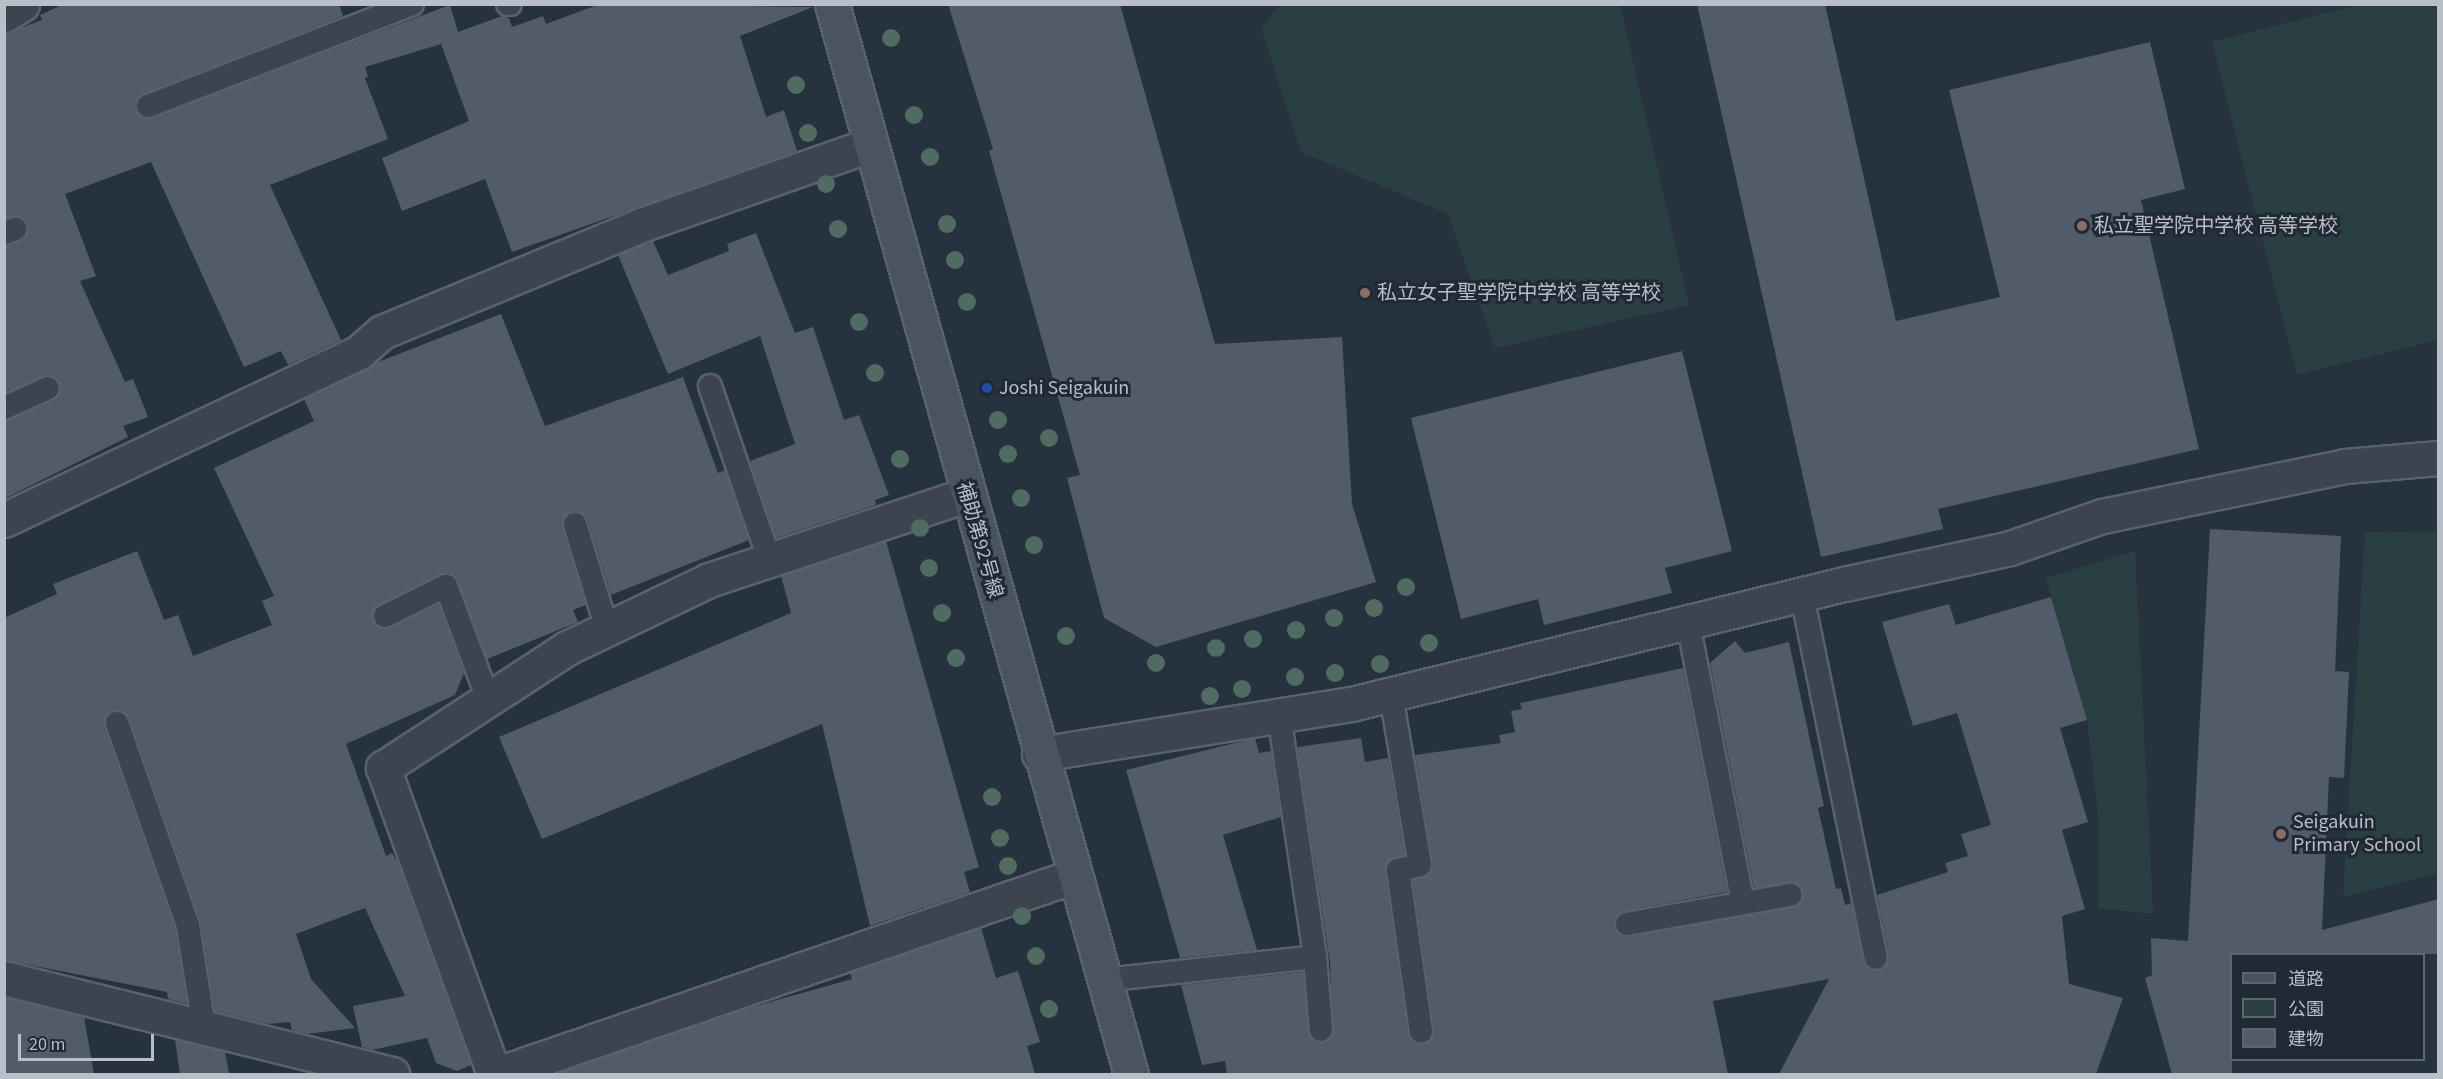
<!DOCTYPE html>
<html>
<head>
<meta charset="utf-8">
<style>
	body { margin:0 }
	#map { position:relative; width:2443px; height:1079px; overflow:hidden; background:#27323f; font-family:"Source Sans 3","Noto Sans JP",sans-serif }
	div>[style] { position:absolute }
	.green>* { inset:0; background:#2a3f41 }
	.building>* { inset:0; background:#515b69 }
	.roads { filter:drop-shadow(2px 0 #59626c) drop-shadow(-2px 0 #59626c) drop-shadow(0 2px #59626c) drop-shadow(0 -2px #59626c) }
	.lane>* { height:22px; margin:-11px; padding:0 11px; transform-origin:11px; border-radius:11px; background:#3b444f }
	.street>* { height:33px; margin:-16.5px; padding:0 16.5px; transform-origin:16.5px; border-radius:16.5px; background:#3b444f }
	.secondary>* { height:33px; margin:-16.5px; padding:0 16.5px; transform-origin:16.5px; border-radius:16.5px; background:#4a5362 }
	.trees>* { width:18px; height:18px; margin:-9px; border-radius:50%; background:#506b5f }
	.dots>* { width:16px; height:16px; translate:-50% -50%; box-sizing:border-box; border:3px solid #202934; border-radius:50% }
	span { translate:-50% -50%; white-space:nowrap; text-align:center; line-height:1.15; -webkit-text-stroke:6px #202934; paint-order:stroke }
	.poi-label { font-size:20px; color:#b8bfc9 }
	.left { translate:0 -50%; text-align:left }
	.street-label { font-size:20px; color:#b8bfc9 }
	.frame { position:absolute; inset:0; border:6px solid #b8bfc9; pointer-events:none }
	.legend { position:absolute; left:2230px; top:953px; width:195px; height:108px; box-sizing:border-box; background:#202934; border:2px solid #5d6570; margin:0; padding:8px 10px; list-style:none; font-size:18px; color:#b8bfc9 }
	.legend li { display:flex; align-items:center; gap:12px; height:30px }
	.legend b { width:30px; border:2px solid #5d6570 }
	.scale { position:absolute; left:18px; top:1034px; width:136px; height:27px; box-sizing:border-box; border:3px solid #b8bfc9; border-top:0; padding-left:8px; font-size:18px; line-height:21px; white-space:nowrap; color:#b8bfc9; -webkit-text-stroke:4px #202934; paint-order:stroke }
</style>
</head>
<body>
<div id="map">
	<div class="green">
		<div style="clip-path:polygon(1280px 4px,1620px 5px,1689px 305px,1495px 348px,1448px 214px,1301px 152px,1261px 28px)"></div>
		<div style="clip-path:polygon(2361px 4px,2438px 5px,2438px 340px,2297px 375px,2212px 42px)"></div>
		<div style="clip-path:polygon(2438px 531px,2438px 873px,2343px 897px,2365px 532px)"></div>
		<div style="clip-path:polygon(2135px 551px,2153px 914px,2098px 908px,2098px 814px,2087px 720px,2046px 578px)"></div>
	</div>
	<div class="building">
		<div style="clip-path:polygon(64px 4px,339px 4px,343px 16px,143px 94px,135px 103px,135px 110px,147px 119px,450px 5px,458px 32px,502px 16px,509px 18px,512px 27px,543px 16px,546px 24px,600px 4px,813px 7px,740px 36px,766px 117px,784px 110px,797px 151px,512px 252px,485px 179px,402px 211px,382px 158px,469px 121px,441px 44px,365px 67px,368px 77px,365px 78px,388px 139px,270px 185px,341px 340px,288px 365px,281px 351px,244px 367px,151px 162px,65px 194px,96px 276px,80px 281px,125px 382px,133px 379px,148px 417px,123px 426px,128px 437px,4px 499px,4px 421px,54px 400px,61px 389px,56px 377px,49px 375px,4px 393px,4px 246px,20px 241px,28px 231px,23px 218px,4px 218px,4px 34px,42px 20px,40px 15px)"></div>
		<div style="clip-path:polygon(948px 4px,1120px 4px,1215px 344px,1342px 337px,1352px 504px,1376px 582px,1156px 647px,1104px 618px,1067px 478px,1080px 475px,989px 151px,993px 149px)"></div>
		<div style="clip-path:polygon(1697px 4px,1825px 4px,1896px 321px,2000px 297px,1949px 90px,2150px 42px,2185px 189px,2141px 200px,2199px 449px,1938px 509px,1943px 529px,1821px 557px)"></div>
		<div style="clip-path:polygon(756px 233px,795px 333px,813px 327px,844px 420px,859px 415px,889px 495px,875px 500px,876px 505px,776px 538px,750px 461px,795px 444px,760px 336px,668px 374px,618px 255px,653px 241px,668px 275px,729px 251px,727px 244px)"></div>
		<div style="clip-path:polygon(501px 314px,545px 426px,683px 377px,718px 473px,725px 470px,749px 540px,611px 595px,588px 520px,579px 511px,571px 511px,562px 520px,562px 527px,586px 605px,573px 610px,578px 622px,487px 659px,454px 575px,440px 574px,374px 609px,373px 622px,385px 629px,439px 605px,464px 673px,455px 695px,346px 744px,386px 856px,392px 853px,398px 863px,471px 1065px,457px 1071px,436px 1063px,427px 1038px,372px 1050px,362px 1047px,353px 1006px,405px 996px,365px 908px,296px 934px,311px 979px,355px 1028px,307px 1034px,292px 1030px,290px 1022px,268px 1024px,215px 1011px,201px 922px,130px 719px,120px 710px,107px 714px,104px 727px,175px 929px,187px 1004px,168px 999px,167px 992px,4px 960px,4px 618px,57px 594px,53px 584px,137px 551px,164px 620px,178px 615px,193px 656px,272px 625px,262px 601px,274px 596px,214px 468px,314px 421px,304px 399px,373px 364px)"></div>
		<div style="clip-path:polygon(1682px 351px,1732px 551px,1665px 568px,1672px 593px,1544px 625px,1538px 599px,1461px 619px,1411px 418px)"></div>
		<div style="clip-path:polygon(2210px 529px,2341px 536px,2335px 671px,2349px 672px,2344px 778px,2329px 777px,2322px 930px,2439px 899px,2439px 954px,2232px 954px,2232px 1074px,2172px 1074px,2145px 978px,2152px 975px,2151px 938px,2188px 941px)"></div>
		<div style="clip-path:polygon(886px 541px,979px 867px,964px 872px,970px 892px,870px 926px,822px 724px,542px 839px,499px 737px,791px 613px,781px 576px)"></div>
		<div style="clip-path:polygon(2051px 597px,2087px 720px,2060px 728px,2088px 822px,2062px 830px,2085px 909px,2062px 916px,2069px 984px,2123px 998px,2096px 1074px,1779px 1074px,1829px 979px,1713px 1001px,1728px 1074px,1227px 1074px,1225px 1061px,1202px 1065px,1181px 985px,1303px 972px,1310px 1037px,1322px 1043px,1333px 1035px,1330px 962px,1297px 747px,1361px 738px,1365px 762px,1388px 758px,1405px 855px,1390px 860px,1385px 872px,1408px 1033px,1417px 1044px,1429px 1042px,1434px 1030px,1413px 880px,1429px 875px,1433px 863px,1415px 755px,1501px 743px,1499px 735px,1515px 732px,1511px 711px,1522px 709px,1520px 703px,1683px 668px,1727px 892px,1624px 911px,1614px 920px,1617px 933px,1629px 937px,1798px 906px,1803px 893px,1795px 883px,1754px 888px,1710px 663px,1735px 641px,1745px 653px,1789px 642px,1824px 806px,1818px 808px,1836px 889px,1841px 888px,1845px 905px,1851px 903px,1866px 966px,1872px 971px,1884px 968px,1889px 955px,1877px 895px,1948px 872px,1945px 863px,1968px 856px,1961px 834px,1991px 825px,1957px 713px,1913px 726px,1882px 622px,1949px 604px,1956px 625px)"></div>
		<div style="clip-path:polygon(1255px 738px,1259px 753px,1271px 751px,1281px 817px,1223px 835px,1257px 950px,1180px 958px,1126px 770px)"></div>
		<div style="clip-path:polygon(981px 928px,996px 978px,1018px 971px,1040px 1042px,1027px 1046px,1035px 1074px,556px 1074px,745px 1009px,852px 979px,850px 973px)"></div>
		<div style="clip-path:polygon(4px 997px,84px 1017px,94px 1074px,4px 1074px)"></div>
		<div style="clip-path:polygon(175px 1040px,225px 1052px,229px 1074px,180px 1074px)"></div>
	</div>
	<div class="roads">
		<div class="lane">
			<div style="left:508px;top:4px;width:2px"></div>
			<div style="left:148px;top:106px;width:283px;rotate:-21.1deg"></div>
			<div style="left:4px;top:233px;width:12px;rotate:-20deg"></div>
			<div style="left:710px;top:386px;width:182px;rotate:71.1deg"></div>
			<div style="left:4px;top:408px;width:48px;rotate:-24.4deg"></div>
			<div style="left:575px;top:524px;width:110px;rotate:73.1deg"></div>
			<div style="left:1802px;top:595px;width:370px;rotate:78.5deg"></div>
			<div style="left:385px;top:616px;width:68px;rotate:-26.2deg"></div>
			<div style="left:446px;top:586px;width:121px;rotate:69.6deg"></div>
			<div style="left:1688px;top:623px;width:285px;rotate:78.9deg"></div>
			<div style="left:1391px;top:695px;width:172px;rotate:80.3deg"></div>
			<div style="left:1420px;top:865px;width:23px;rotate:167deg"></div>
			<div style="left:1398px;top:870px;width:163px;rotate:81.9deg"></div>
			<div style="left:1279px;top:715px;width:245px;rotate:81.5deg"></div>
			<div style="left:1315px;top:957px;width:73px;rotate:85.3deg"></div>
			<div style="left:117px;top:723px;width:215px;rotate:70.7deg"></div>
			<div style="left:188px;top:926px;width:102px;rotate:81deg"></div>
			<div style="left:1627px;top:924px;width:166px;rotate:-10.1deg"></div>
			<div style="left:1104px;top:980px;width:212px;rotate:-6.2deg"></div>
		</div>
		<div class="street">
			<div style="left:4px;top:15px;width:21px;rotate:-31deg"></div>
			<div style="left:4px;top:520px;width:393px;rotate:-25.3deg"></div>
			<div style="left:359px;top:352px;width:30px;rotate:-41deg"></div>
			<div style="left:382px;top:332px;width:280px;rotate:-22.4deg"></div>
			<div style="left:641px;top:225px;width:243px;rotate:-19.3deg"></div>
			<div style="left:1039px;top:754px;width:316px;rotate:-9.1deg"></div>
			<div style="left:1351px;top:704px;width:507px;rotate:-13.68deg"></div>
			<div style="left:1844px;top:584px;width:170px;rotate:-12.2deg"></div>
			<div style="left:2010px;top:548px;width:97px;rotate:-19.2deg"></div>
			<div style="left:2102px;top:516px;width:248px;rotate:-11.6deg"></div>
			<div style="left:2345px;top:466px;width:93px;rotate:-4.9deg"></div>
			<div style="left:4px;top:978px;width:400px;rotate:13.9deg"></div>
			<div style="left:494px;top:1074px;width:326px;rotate:-109.9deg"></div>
			<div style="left:383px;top:768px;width:220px;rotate:-33.1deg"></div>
			<div style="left:567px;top:648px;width:157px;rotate:-25.6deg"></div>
			<div style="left:709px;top:580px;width:271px;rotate:-18.3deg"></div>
			<div style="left:497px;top:1074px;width:610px;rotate:-18.94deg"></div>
		</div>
		<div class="secondary">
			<div style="left:832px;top:4px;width:1111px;rotate:74.39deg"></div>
		</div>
	</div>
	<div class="trees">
		<div style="left:891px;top:38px"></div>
		<div style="left:796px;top:85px"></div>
		<div style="left:914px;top:115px"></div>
		<div style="left:808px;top:133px"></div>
		<div style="left:930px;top:157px"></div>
		<div style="left:826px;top:184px"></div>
		<div style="left:947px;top:224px"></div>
		<div style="left:838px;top:229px"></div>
		<div style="left:955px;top:260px"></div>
		<div style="left:967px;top:302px"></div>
		<div style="left:859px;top:322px"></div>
		<div style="left:875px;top:373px"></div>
		<div style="left:998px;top:420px"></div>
		<div style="left:1049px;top:438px"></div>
		<div style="left:1008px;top:454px"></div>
		<div style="left:900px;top:459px"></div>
		<div style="left:1021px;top:498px"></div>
		<div style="left:920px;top:528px"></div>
		<div style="left:1034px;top:545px"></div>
		<div style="left:929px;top:568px"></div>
		<div style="left:1406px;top:587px"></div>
		<div style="left:1374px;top:608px"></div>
		<div style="left:942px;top:613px"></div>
		<div style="left:1334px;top:618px"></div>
		<div style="left:1296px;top:630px"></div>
		<div style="left:1066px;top:636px"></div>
		<div style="left:1253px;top:639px"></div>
		<div style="left:1429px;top:643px"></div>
		<div style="left:1216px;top:648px"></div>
		<div style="left:956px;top:658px"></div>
		<div style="left:1156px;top:663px"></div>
		<div style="left:1380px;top:664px"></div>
		<div style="left:1335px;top:673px"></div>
		<div style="left:1295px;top:677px"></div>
		<div style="left:1242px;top:689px"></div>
		<div style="left:1210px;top:696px"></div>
		<div style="left:992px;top:797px"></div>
		<div style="left:1000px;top:838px"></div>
		<div style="left:1008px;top:866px"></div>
		<div style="left:1022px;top:916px"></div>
		<div style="left:1036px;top:956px"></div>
		<div style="left:1049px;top:1009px"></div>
	</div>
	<div class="dots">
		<div style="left:2082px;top:226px;background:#8d6e63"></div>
		<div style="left:1365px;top:293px;background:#8d6e63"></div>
		<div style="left:987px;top:388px;background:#1a4fb4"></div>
		<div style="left:2281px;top:834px;background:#8d6e63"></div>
	</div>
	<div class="poi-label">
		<span class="left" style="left:2094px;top:226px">私立聖学院中学校 高等学校</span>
		<span class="left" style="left:1377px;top:293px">私立女子聖学院中学校 高等学校</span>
		<span class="left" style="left:999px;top:388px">Joshi Seigakuin</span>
		<span class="left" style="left:2293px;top:834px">Seigakuin<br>Primary School</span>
	</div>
	<div class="street-label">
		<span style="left:979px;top:540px;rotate:74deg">補助第92号線</span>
	</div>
	<div class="frame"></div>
	<ul class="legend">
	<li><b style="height:8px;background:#4a5362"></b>道路</li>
	<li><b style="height:16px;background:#2a3f41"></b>公園</li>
	<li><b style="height:16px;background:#515b69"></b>建物</li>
	</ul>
	<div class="scale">20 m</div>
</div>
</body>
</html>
